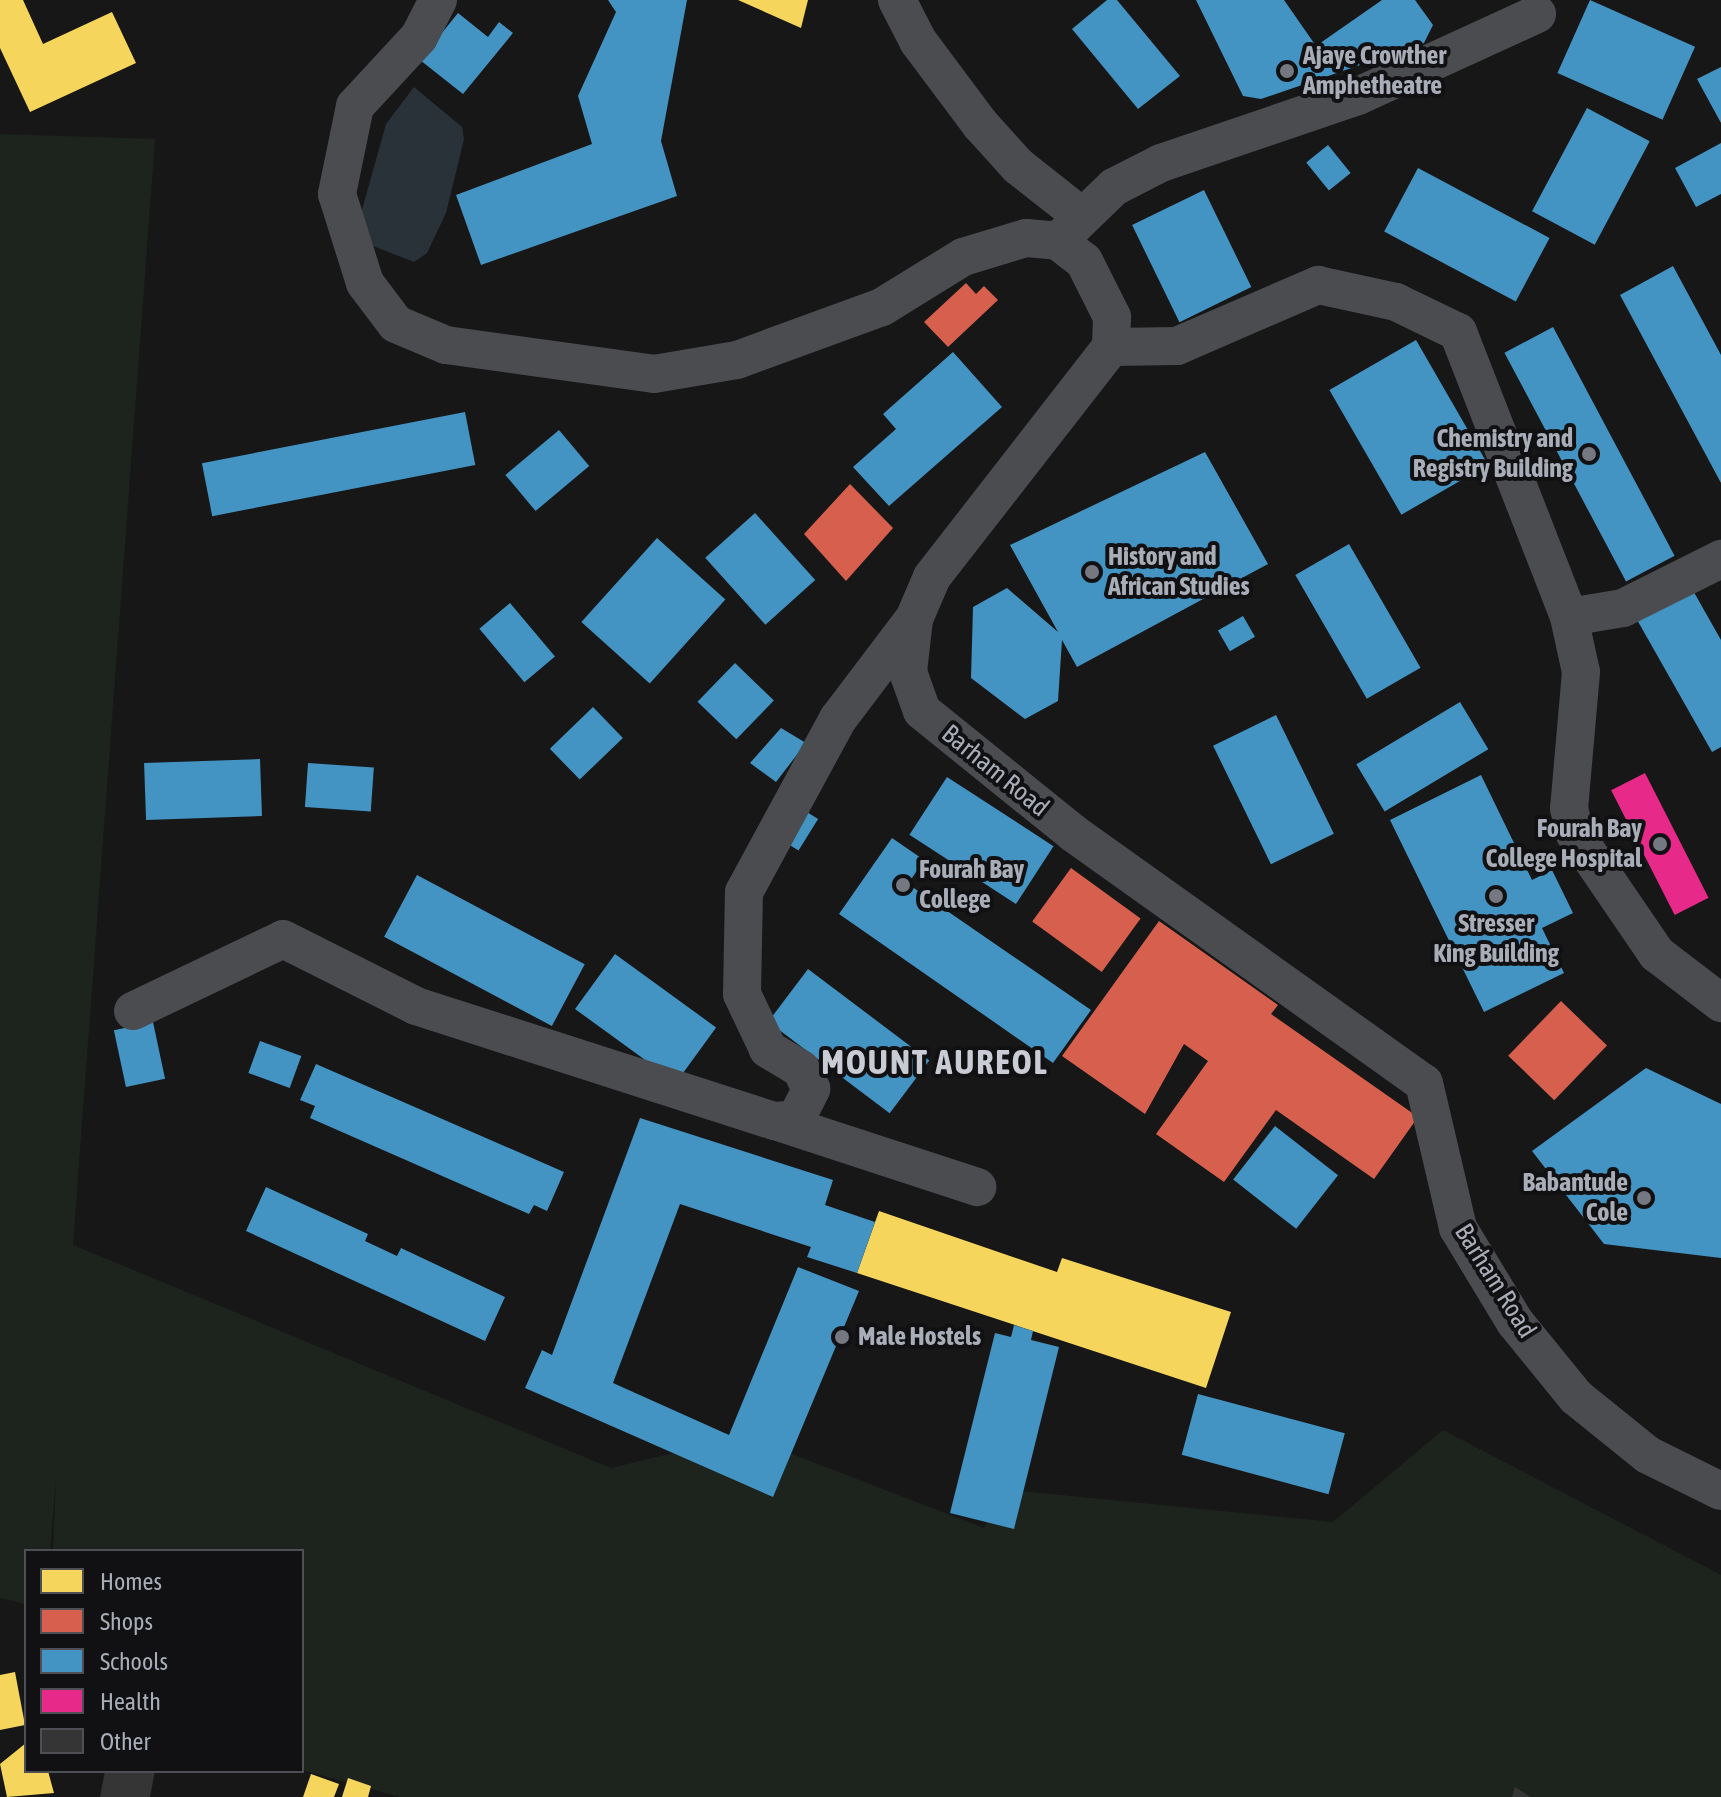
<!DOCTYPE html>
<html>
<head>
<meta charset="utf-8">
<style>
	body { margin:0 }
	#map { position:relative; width:1721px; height:1797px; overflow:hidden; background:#171717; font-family:"Asap Condensed",sans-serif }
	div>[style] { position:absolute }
	.green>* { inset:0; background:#1d241e }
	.water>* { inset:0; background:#2a3239 }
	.homes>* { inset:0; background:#f6d55c }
	.shops>* { inset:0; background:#d6604d; transform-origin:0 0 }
	.schools>* { inset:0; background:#4393c3; transform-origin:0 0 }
	.health>* { inset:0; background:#e7298a; transform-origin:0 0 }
	.building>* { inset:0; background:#353536 }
	.minor>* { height:38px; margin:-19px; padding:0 19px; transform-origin:19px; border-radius:19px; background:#4b4c50 }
	.dots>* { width:22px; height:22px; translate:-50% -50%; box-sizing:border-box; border:4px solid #111113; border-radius:50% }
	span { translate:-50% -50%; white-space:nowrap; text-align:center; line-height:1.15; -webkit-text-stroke:8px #111113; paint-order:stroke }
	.poi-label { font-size:26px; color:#a8adb8; font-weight:700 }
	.left { translate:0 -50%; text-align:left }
	.right { translate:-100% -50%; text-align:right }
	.street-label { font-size:26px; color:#a8adb8 }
	.district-label { font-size:34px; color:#c9ccd4; font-weight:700; letter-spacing:2px }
	.legend { position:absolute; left:24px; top:1549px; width:280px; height:224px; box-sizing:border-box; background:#111113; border:2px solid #4d4f55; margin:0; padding:10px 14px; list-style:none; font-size:24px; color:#a8adb8 }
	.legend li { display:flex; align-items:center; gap:16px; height:40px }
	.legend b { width:40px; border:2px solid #4d4f55 }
</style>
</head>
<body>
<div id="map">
	<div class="green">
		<div style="clip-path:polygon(0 134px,155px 139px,73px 1245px,611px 1468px,745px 1436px,984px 1528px,1001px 1489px,1333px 1522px,1443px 1430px,1721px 1575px,1721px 1797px,400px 1797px,302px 1770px,302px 1551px,53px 1551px,56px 1479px,50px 1551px,26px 1551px,26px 1604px,0 1598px)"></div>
	</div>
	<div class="water">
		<div style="clip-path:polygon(414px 87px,462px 127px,464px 139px,446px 213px,427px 253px,414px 262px,373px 246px,360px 217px,386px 124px)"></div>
	</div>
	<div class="homes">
		<div style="clip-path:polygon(0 0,23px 0,43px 44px,112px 12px,136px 63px,30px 112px,0 48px)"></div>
		<div style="clip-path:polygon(738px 0,808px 0,801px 28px)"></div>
		<div style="clip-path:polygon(879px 1211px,1057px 1272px,1062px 1258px,1231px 1312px,1206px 1388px,857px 1273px)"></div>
		<div style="clip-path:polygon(15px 1672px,25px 1725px,0 1730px,0 1675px)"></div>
		<div style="clip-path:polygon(26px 1743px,26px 1771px,48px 1771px,54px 1793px,7px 1797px,0 1764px)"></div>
		<div style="clip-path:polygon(311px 1774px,339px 1784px,334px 1797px,303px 1797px)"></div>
		<div style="clip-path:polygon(348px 1778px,371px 1786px,368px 1797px,342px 1797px)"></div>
	</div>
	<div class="shops">
		<div style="clip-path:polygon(966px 283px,976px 294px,984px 286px,998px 300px,948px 347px,924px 322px)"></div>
		<div style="clip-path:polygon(850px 484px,893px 528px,846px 581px,804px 534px)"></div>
		<div style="left:1071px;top:868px;width:86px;height:66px;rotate:36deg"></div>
		<div style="clip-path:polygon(1159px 921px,1278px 1005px,1271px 1014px,1418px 1117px,1374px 1179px,1276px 1110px,1224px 1182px,1156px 1134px,1208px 1061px,1184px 1044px,1145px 1114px,1062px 1056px)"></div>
		<div style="left:1561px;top:1001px;width:64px;height:76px;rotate:44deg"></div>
	</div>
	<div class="schools">
		<div style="clip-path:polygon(608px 0,687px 0,661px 141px,677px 196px,481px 265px,456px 195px,592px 144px,578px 96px,616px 12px)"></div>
		<div style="clip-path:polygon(1107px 0,1117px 0,1180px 76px,1138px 109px,1072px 29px)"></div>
		<div style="clip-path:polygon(1196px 0,1284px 0,1316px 46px,1382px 0,1415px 0,1433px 25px,1424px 43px,1261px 99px,1243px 96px)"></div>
		<div style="left:1590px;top:0;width:115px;height:80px;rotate:24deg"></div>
		<div style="clip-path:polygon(458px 13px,488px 37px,499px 22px,513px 33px,463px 94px,420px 60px)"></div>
		<div style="clip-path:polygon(1721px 67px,1721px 123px,1697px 79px)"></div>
		<div style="left:1587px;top:108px;width:71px;height:117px;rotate:28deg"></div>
		<div style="clip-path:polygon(1721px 143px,1721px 194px,1696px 207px,1675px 168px)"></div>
		<div style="left:1328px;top:145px;width:36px;height:28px;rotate:51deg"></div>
		<div style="left:1418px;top:168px;width:149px;height:72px;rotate:28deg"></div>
		<div style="left:1204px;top:190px;width:108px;height:80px;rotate:64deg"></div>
		<div style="clip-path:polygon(1673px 266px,1721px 355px,1721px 483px,1620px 295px)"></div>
		<div style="left:1553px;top:327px;width:259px;height:55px;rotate:62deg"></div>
		<div style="left:1416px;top:340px;width:144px;height:100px;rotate:60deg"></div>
		<div style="clip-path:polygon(953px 352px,1002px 407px,889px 506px,853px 467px,896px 429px,883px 414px)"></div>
		<div style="left:465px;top:412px;width:54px;height:268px;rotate:79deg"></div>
		<div style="left:559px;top:430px;width:47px;height:70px;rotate:50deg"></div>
		<div style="clip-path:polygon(1205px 452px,1268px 564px,1077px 667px,1062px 640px,1058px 701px,1025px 719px,971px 678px,973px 607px,1007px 588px,1058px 632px,1010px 545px)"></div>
		<div style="left:755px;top:513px;width:90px;height:67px;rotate:48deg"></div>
		<div style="left:657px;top:538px;width:92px;height:113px;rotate:42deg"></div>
		<div style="left:1349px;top:544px;width:143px;height:62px;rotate:60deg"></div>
		<div style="clip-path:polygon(1691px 587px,1721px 640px,1721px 747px,1712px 752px,1636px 618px)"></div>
		<div style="left:510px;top:603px;width:70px;height:40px;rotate:50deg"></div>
		<div style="left:1243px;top:616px;width:24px;height:29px;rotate:60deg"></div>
		<div style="left:735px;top:663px;width:54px;height:54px;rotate:44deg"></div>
		<div style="left:1460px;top:702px;width:55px;height:121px;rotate:59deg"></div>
		<div style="left:593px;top:707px;width:43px;height:60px;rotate:46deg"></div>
		<div style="left:1276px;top:715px;width:132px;height:70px;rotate:64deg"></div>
		<div style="clip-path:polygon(781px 728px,806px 743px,776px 782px,750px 763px)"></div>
		<div style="left:260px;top:759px;width:57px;height:116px;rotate:88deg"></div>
		<div style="left:308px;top:763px;width:66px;height:44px;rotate:4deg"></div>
		<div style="clip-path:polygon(1481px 775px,1532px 880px,1552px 870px,1573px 913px,1542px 928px,1564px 973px,1484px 1012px,1390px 820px)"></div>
		<div style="left:947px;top:777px;width:127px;height:69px;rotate:33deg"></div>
		<div style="left:802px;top:809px;width:19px;height:37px;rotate:32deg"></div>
		<div style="clip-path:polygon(892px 838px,924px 860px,908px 884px,1091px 1010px,1053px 1063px,839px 914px)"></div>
		<div style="left:417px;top:875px;width:190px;height:70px;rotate:28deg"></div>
		<div style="left:615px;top:954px;width:125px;height:68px;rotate:36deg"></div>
		<div style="left:808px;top:969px;width:152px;height:66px;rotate:37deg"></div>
		<div style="left:153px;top:1022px;width:58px;height:40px;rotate:78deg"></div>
		<div style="left:260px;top:1041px;width:44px;height:34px;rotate:20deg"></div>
		<div style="clip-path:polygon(316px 1064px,564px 1172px,547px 1211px,534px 1205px,529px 1214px,310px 1118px,315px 1106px,300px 1100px)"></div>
		<div style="clip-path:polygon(1646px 1068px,1721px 1104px,1721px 1258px,1604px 1244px,1532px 1151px)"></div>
		<div style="clip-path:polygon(640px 1118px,833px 1180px,825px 1205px,875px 1222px,857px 1273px,807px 1257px,811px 1247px,680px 1204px,613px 1383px,729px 1435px,798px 1267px,859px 1291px,773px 1497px,525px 1388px,542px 1350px,552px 1355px)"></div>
		<div style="left:1275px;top:1126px;width:80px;height:68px;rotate:38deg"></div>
		<div style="clip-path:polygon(266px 1187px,368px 1234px,365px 1241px,397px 1256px,401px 1248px,505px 1297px,485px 1341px,246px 1231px)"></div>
		<div style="clip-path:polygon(1014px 1325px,1033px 1331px,1031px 1340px,1059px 1347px,1014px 1529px,950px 1513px,995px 1333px,1011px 1337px)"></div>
		<div style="left:1198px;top:1394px;width:152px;height:63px;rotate:15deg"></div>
	</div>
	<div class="health">
		<div style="left:1645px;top:773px;width:140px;height:38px;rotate:63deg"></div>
	</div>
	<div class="building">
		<div style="clip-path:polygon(105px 1771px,155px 1771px,150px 1797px,100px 1797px)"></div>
		<div style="clip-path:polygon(1515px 1787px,1531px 1797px,1512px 1797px)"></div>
	</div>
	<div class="minor">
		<div style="left:438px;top:0;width:42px;rotate:117.2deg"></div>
		<div style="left:419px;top:37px;width:94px;rotate:132.8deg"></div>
		<div style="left:355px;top:106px;width:90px;rotate:101.6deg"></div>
		<div style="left:337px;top:194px;width:93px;rotate:72.5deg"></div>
		<div style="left:365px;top:283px;width:51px;rotate:52.9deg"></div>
		<div style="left:396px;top:324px;width:54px;rotate:22.8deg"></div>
		<div style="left:446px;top:345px;width:210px;rotate:7.9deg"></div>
		<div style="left:654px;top:374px;width:84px;rotate:-9.6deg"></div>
		<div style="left:737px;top:360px;width:154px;rotate:-20.1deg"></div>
		<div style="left:882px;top:307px;width:95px;rotate:-31.7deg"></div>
		<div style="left:963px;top:257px;width:66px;rotate:-16.8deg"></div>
		<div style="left:1026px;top:238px;width:32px;rotate:5deg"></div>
		<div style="left:1058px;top:241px;width:33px;rotate:38deg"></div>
		<div style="left:1084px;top:261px;width:63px;rotate:63.4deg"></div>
		<div style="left:1112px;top:317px;width:30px;rotate:92deg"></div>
		<div style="left:1111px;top:347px;width:291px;rotate:127.9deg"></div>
		<div style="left:932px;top:577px;width:46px;rotate:113.2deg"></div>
		<div style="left:914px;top:619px;width:53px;rotate:96.5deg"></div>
		<div style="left:908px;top:672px;width:41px;rotate:70.3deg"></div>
		<div style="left:922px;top:711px;width:194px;rotate:38.9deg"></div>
		<div style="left:1073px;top:833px;width:431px;rotate:35.5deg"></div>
		<div style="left:1424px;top:1083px;width:149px;rotate:76.8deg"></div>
		<div style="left:1458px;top:1228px;width:110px;rotate:58.8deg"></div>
		<div style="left:1515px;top:1322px;width:97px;rotate:50.9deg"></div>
		<div style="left:1576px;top:1397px;width:92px;rotate:38.9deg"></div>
		<div style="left:1648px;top:1455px;width:81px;rotate:26.3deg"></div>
		<div style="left:897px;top:0;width:46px;rotate:62.9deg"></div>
		<div style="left:918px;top:41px;width:104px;rotate:53.2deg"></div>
		<div style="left:980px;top:124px;width:57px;rotate:47.9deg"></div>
		<div style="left:1018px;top:166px;width:79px;rotate:38.3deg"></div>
		<div style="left:1058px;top:241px;width:78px;rotate:-44deg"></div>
		<div style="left:1114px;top:187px;width:53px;rotate:-27.1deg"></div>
		<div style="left:1161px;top:163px;width:208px;rotate:-18.8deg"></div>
		<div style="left:1358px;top:96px;width:197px;rotate:-24.6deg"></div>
		<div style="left:1111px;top:347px;width:66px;rotate:-0.9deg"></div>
		<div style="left:1177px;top:346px;width:154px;rotate:-23.4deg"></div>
		<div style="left:1318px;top:285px;width:80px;rotate:12.3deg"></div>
		<div style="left:1396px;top:302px;width:69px;rotate:25.8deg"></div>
		<div style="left:1458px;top:332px;width:306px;rotate:68.7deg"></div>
		<div style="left:1569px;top:617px;width:56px;rotate:77.7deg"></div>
		<div style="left:1581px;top:672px;width:137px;rotate:95deg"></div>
		<div style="left:1569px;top:808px;width:27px;rotate:77deg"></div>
		<div style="left:1575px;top:834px;width:145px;rotate:55.7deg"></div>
		<div style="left:1657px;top:954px;width:81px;rotate:37.4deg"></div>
		<div style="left:1569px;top:617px;width:55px;rotate:-9.5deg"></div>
		<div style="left:1623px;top:608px;width:110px;rotate:-26.6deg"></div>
		<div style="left:133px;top:1011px;width:166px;rotate:-25.6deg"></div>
		<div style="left:283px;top:939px;width:149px;rotate:26.7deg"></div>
		<div style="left:416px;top:1006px;width:377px;rotate:17.8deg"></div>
		<div style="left:775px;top:1121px;width:21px;rotate:-5deg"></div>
		<div style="left:796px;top:1119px;width:34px;rotate:-63deg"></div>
		<div style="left:811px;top:1089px;width:22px;rotate:-117deg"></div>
		<div style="left:801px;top:1069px;width:39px;rotate:-149deg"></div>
		<div style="left:768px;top:1049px;width:61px;rotate:-115.3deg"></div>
		<div style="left:742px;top:994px;width:102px;rotate:-88.9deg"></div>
		<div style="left:744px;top:892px;width:197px;rotate:-61.5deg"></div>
		<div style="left:838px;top:719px;width:123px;rotate:-52.9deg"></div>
		<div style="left:775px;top:1121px;width:213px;rotate:18.1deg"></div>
	</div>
	<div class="dots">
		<div style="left:1287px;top:71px;background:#757880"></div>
		<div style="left:1589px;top:454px;background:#757880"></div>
		<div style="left:1092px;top:572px;background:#757880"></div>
		<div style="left:1660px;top:844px;background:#757880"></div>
		<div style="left:903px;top:885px;background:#757880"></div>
		<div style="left:1496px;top:896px;background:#757880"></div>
		<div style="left:1644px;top:1198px;background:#757880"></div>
		<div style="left:842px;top:1337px;background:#757880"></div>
	</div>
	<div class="poi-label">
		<span class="left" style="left:1303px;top:71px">Ajaye Crowther<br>Amphetheatre</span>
		<span class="right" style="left:1573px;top:454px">Chemistry and<br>Registry Building</span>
		<span class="left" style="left:1108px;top:572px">History and<br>African Studies</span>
		<span class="right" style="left:1642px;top:844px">Fourah Bay<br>College Hospital</span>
		<span class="left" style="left:919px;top:885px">Fourah Bay<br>College</span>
		<span style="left:1496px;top:939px">Stresser<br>King Building</span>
		<span class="right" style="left:1628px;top:1198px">Babantude<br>Cole</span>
		<span class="left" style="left:858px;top:1337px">Male Hostels</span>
	</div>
	<div class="street-label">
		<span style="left:995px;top:771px;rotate:39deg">Barham Road</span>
		<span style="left:1495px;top:1281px;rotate:58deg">Barham Road</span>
	</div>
	<div class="district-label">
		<span style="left:935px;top:1062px">MOUNT AUREOL</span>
	</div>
	<ul class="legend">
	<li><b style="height:22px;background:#f6d55c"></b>Homes</li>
	<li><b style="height:22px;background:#d6604d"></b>Shops</li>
	<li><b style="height:22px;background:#4393c3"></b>Schools</li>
	<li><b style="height:22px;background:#e7298a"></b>Health</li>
	<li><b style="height:22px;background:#353536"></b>Other</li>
	</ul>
</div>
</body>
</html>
